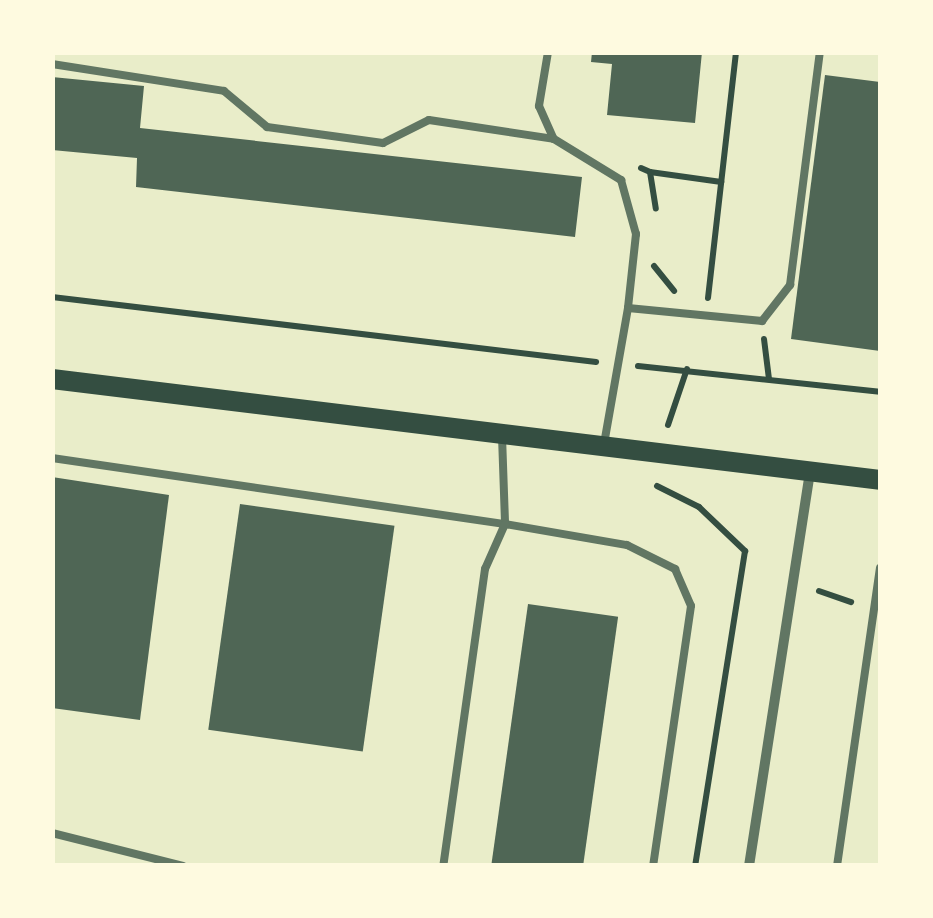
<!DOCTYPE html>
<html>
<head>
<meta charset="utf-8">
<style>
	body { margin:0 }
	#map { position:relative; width:933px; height:918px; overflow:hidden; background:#e9edc9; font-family:"PT Sans",sans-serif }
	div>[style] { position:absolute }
	.building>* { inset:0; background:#4f6655; transform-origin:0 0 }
	.path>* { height:6px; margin:-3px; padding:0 3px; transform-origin:3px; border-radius:3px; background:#344e41 }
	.service>* { height:8px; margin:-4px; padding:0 4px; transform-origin:4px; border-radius:4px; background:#617663 }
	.minor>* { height:10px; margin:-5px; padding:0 5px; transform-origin:5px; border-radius:5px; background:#617663 }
	.secondary>* { height:20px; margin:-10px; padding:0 10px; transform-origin:10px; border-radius:10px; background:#344e41 }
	span { translate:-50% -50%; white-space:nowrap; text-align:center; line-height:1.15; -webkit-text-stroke:10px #fefae0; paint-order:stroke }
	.frame { position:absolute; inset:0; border:55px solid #fefae0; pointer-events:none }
</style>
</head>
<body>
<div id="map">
	<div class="building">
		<div style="clip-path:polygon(592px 52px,702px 52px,695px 123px,607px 115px,612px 64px,591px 62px)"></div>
		<div style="clip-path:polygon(825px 75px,880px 82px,880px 351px,791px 339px)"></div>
		<div style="clip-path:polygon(52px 77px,144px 86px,140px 128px,582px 177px,575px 237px,136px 187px,137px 158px,52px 150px)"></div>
		<div style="clip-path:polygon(52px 477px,169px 495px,140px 720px,52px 708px)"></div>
		<div style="left:240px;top:504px;width:156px;height:228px;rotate:8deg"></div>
		<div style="left:528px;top:604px;width:91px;height:264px;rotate:8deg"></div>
	</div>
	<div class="path">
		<div style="left:641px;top:168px;width:10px;rotate:24deg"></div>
		<div style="left:650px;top:172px;width:37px;rotate:81deg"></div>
		<div style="left:650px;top:172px;width:72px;rotate:8deg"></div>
		<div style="left:654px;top:266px;width:32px;rotate:51deg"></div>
		<div style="left:52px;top:297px;width:548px;rotate:6.81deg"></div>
		<div style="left:708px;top:298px;width:248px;rotate:-83.5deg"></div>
		<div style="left:764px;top:339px;width:40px;rotate:82.9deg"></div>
		<div style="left:638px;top:366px;width:243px;rotate:6.1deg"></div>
		<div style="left:668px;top:425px;width:59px;rotate:-71.3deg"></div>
		<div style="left:657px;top:486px;width:47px;rotate:26.6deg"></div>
		<div style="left:699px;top:507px;width:64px;rotate:43.7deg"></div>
		<div style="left:745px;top:551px;width:319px;rotate:99deg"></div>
		<div style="left:819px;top:591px;width:34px;rotate:19deg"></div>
	</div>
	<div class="service">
		<div style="left:548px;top:52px;width:55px;rotate:99.5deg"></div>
		<div style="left:539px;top:106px;width:36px;rotate:66deg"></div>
		<div style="left:52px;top:64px;width:174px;rotate:8.9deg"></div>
		<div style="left:224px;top:91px;width:56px;rotate:39.9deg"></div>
		<div style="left:267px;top:127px;width:117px;rotate:7.9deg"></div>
		<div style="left:383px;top:143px;width:51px;rotate:-26.6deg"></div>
		<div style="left:429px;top:120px;width:126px;rotate:8.6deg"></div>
		<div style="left:554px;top:139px;width:79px;rotate:31.5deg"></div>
		<div style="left:621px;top:180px;width:56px;rotate:74.5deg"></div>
		<div style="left:636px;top:234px;width:74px;rotate:96.2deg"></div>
		<div style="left:628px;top:308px;width:135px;rotate:5.5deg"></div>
		<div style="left:762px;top:321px;width:46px;rotate:-52.1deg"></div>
		<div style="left:790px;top:285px;width:235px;rotate:-82.7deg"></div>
		<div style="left:502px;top:436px;width:88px;rotate:88deg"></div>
		<div style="left:505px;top:524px;width:124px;rotate:9.8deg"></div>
		<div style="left:627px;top:545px;width:54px;rotate:26.6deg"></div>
		<div style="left:675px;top:569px;width:40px;rotate:66.6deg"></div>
		<div style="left:691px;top:606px;width:263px;rotate:98.3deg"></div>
		<div style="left:604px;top:444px;width:138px;rotate:-80deg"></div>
		<div style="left:52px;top:458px;width:458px;rotate:8.3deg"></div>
		<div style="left:505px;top:524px;width:49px;rotate:114deg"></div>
		<div style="left:485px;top:569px;width:300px;rotate:98deg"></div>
		<div style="left:52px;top:833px;width:135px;rotate:14.1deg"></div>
		<div style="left:837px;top:866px;width:301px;rotate:-81.8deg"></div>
	</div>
	<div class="minor">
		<div style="left:749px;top:866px;width:399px;rotate:-81.2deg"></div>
	</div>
	<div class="secondary">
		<div style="left:52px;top:379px;width:834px;rotate:6.95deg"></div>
	</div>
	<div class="frame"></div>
</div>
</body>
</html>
